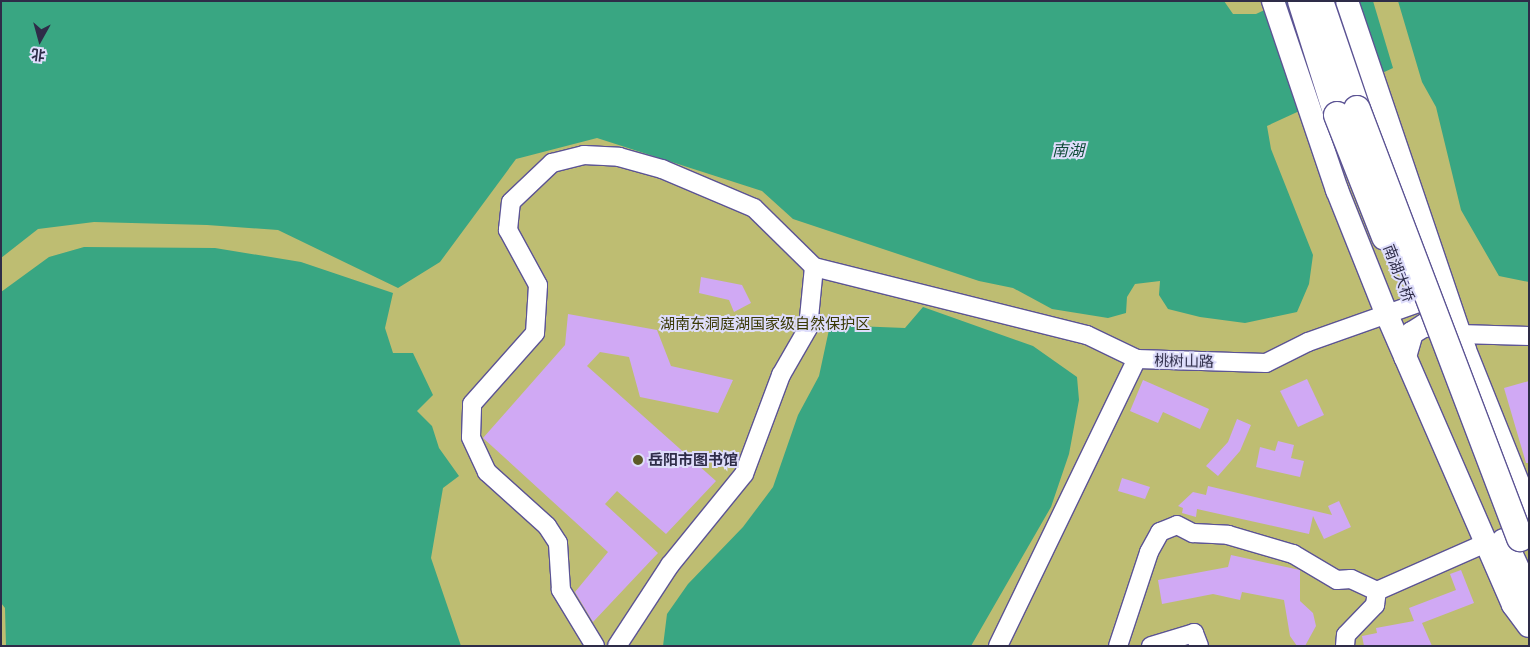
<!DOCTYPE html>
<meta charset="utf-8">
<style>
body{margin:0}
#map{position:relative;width:1530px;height:647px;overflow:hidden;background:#deddfb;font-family:"Exo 2","Noto Sans SC",sans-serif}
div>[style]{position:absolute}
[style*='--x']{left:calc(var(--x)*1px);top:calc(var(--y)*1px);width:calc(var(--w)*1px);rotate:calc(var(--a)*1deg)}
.green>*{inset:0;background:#bebd72}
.water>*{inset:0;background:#39a682}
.building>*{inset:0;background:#d0a9f4}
.roads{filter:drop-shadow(1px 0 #5c5494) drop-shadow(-1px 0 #5c5494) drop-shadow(0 1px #5c5494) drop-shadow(0 -1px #5c5494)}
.minor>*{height:18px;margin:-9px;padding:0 9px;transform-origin:9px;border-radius:9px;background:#fff}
.major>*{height:22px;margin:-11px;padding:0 11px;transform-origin:11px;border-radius:11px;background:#fff}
.highway>*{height:26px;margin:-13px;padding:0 13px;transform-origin:13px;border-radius:13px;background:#fff}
.bridges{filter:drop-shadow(1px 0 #5c5494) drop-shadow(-1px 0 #5c5494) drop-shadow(0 1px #5c5494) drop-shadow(0 -1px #5c5494)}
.highway-bridge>*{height:26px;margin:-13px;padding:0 13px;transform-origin:13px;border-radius:13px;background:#fff}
.dots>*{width:14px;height:14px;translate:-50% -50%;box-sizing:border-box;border:2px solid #deddfb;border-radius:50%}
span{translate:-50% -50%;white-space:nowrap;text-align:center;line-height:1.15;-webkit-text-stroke:4px #deddfb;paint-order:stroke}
.street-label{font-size:15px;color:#2e2c48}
.park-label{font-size:15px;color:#393804}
.poi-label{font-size:15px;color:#2e2c48;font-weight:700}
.left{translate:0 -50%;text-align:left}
.water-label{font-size:16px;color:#104c39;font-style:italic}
.frame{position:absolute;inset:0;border:2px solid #2e2c48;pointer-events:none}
.north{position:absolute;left:15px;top:15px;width:50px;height:50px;-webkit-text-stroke:4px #deddfb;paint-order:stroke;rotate:187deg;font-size:14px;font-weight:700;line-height:20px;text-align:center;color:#2e2c48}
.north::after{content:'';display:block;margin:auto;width:18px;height:22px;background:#2e2c48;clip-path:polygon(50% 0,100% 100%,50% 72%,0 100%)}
</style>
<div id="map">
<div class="green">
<div style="clip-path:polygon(1px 1px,1529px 1px,1529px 646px,1px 646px)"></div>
</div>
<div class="water">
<div style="clip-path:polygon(1px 1px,1224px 1px,1233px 14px,1256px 14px,1284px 1px,1373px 1px,1393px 68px,1267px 126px,1271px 149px,1313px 255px,1309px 284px,1297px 312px,1245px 323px,1200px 317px,1168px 309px,1159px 295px,1160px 281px,1135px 284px,1127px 297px,1126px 313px,1108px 318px,1052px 309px,1013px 288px,979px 281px,793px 219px,762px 191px,597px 138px,516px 159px,440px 262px,398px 288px,278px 230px,207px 225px,94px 222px,38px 229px,1px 258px)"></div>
<div style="clip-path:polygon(1398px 1px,1529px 1px,1529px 282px,1499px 276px,1461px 210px,1436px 107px,1422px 82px)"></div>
<div style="clip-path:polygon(84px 247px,215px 248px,301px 262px,393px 293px,385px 328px,393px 353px,413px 353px,433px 395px,417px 411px,432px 426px,439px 448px,459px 476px,443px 488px,431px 558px,461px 646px,6px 646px,5px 608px,1px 603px,1px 292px,49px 257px)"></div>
<div style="clip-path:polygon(923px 307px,1033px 346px,1077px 377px,1079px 400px,1069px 454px,1051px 507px,971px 646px,663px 646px,667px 614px,688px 584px,743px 527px,773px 487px,798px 415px,819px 376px,830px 325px,905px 328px)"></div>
</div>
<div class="building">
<div style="clip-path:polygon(701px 277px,742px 285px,751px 303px,734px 312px,729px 300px,699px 293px)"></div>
<div style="clip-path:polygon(568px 314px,657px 330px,671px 366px,733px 380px,718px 413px,640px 397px,629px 357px,600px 352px,587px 366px,716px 481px,666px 534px,617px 491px,605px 504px,658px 553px,593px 622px,575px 592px,608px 552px,483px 438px,565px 345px)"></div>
<div style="clip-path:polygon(1307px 379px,1324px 415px,1298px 427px,1280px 391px)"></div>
<div style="clip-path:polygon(1143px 380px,1209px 409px,1200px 429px,1163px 412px,1158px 423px,1130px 411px)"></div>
<div style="clip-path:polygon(1529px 381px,1529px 463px,1526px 463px,1504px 388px)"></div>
<div style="clip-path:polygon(1237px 419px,1251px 425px,1240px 451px,1218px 476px,1206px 466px,1228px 442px)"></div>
<div style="clip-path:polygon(1278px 441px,1294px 445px,1291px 458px,1304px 461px,1300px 477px,1256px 467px,1260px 447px,1275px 451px)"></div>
<div style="clip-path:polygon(1122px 478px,1150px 487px,1145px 499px,1118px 491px)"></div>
<div style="clip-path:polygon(1208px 486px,1332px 515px,1328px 506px,1339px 501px,1351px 527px,1324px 539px,1313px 516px,1309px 534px,1197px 509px,1196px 517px,1182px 513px,1183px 508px,1178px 506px,1193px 492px,1206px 495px)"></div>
<div style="clip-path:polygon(1231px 555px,1300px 570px,1300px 601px,1313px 613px,1316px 626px,1305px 646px,1297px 646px,1290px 636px,1284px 600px,1242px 592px,1240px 600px,1213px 594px,1162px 604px,1158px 580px,1228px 567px)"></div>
<div style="clip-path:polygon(1461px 570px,1474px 603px,1422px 623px,1432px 646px,1364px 646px,1362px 636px,1377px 633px,1376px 628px,1414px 621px,1409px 608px,1456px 590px,1450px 574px)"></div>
</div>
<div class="roads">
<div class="minor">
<div style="--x:1459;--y:334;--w:70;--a:1.6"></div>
<div style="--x:595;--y:646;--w:66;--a:-121.3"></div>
<div style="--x:561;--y:590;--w:47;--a:-93.7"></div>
<div style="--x:558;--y:543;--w:20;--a:-123"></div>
<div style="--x:547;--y:526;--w:81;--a:-138"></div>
<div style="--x:487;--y:472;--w:38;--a:-115"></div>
<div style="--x:471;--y:437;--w:33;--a:-88"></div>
<div style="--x:472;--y:404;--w:95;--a:-48.4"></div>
<div style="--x:535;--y:333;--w:48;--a:-86.4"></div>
<div style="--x:538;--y:285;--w:63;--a:-118.6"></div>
<div style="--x:508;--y:230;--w:28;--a:-84"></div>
<div style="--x:511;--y:202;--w:57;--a:-43.6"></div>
<div style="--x:552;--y:163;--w:33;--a:-14"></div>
<div style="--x:584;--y:155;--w:35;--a:3"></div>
<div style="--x:619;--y:157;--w:45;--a:15.6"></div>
<div style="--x:662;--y:169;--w:100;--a:23"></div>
<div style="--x:754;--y:208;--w:84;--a:44.5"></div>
<div style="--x:814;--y:267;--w:281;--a:14"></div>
<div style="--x:1087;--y:335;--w:55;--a:25.6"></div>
<div style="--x:617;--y:646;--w:97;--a:-56.8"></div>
<div style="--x:670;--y:565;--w:117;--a:-50.9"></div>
<div style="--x:744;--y:474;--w:106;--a:-69.5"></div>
<div style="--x:781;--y:375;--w:54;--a:-60.1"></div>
<div style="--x:808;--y:328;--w:61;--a:-84.4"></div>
<div style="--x:998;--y:646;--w:319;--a:-64.2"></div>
<div style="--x:1137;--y:359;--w:129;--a:1.8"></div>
<div style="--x:1266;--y:363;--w:47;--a:-26.6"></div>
<div style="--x:1308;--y:342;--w:138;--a:-19.5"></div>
<div style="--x:1118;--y:646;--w:99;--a:-71.7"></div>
<div style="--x:1149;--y:552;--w:23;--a:-61"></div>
<div style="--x:1160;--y:532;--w:18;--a:-22"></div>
<div style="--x:1177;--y:525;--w:18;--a:27"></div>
<div style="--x:1193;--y:533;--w:35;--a:3"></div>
<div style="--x:1228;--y:535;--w:68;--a:16.3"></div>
<div style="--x:1293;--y:554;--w:51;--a:30.6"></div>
<div style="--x:1337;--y:580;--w:14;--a:-4"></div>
<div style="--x:1351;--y:579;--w:29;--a:25"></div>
<div style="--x:1377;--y:591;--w:119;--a:-23.8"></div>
<div style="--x:1151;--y:646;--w:45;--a:-16.8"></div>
<div style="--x:1194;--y:633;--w:14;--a:69"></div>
<div style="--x:1345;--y:646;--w:11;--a:-85"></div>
<div style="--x:1346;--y:635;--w:42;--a:-46"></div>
<div style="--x:1375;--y:605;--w:14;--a:-82"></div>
</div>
<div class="major">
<div style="--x:1273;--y:1;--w:200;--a:71.3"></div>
<div style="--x:1337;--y:190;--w:135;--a:68.2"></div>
<div style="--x:1387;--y:315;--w:316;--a:66.5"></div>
<div style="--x:1513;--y:605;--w:26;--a:53"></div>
<div style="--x:1347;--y:1;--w:368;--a:71.3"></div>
<div style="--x:1465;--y:350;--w:172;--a:68.2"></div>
<div style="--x:1405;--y:357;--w:25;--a:-74"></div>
<div style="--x:1412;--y:333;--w:15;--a:-32"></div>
<div style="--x:1425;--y:325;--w:30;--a:12"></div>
</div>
<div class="highway">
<div style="--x:1301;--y:1;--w:120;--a:72.5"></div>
<div style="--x:1320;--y:1;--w:114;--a:71.1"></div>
<div style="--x:1504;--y:542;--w:60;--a:65.6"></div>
</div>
</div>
<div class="bridges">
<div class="highway-bridge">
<div style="--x:1357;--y:109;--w:459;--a:69.2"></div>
<div style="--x:1337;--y:115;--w:131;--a:68.5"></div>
</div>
</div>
<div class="dots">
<div style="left:638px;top:460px;background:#5c5b27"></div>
</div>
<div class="street-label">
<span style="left:1399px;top:273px;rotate:69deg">南湖大桥</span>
<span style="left:1184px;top:361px;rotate:1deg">桃树山路</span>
</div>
<div class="park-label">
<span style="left:765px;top:324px">湖南东洞庭湖国家级自然保护区</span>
</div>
<div class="poi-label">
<span class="left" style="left:648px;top:460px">岳阳市图书馆</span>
</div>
<div class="water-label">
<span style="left:1068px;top:150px">南湖</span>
</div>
<div class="frame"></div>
<div class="north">北</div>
</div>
